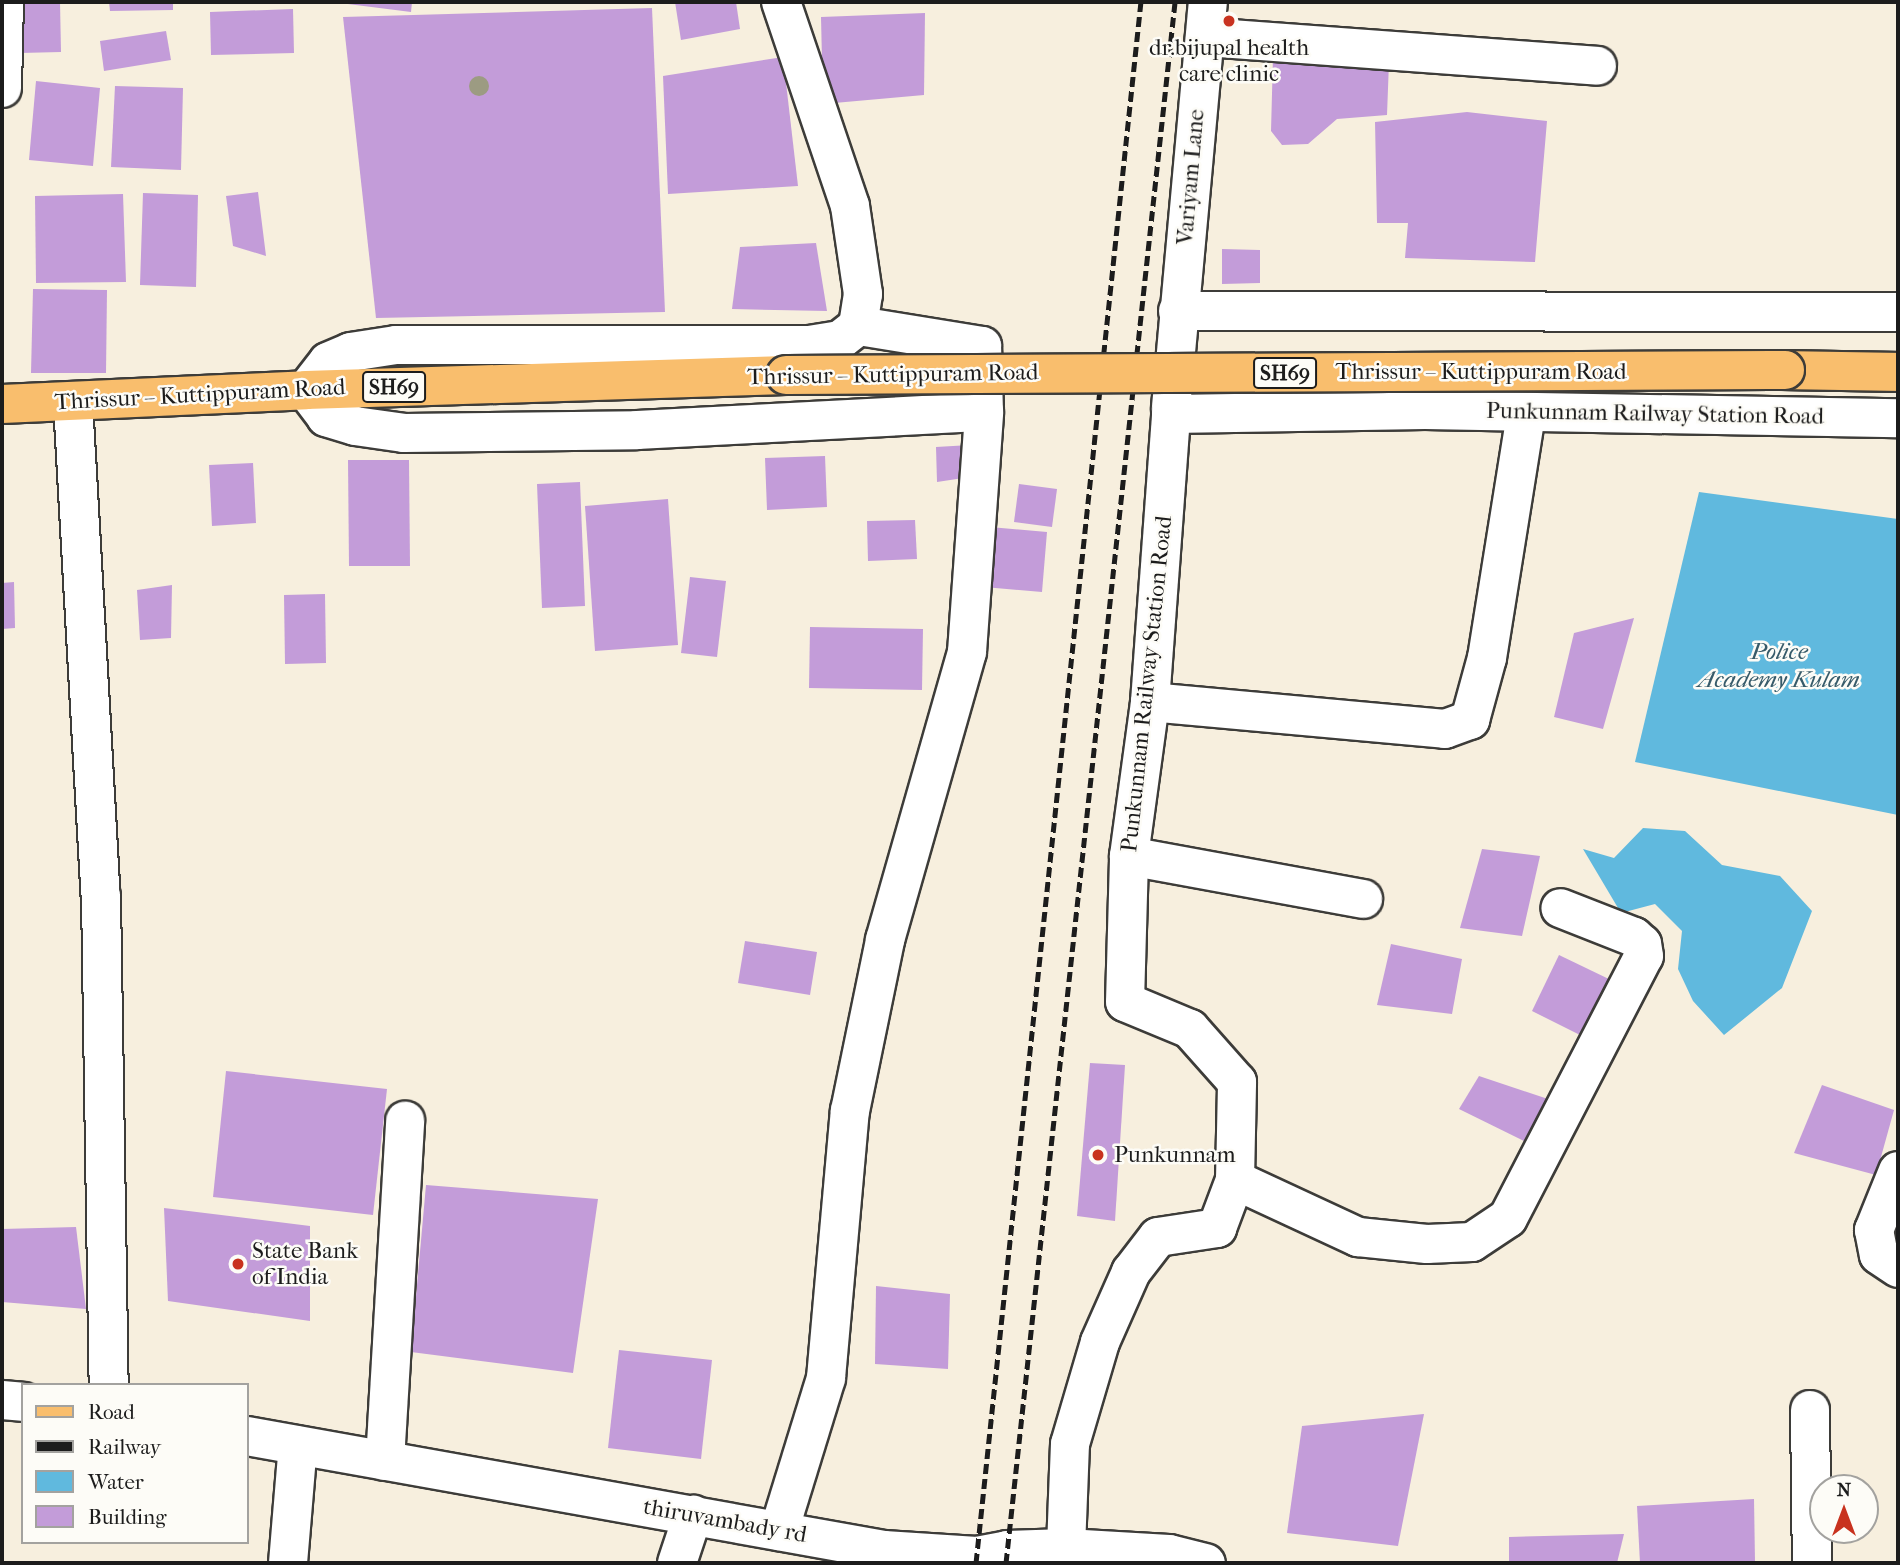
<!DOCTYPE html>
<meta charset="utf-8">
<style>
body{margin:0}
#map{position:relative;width:1900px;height:1565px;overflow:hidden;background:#f7efde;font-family:"IM FELL French Canon",serif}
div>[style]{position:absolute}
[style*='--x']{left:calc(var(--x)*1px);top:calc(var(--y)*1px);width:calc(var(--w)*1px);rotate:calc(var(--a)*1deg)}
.water>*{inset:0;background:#60b9de}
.building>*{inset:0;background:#c39cd9}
.roads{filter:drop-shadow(2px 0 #3d3c39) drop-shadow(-2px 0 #3d3c39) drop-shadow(0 2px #3d3c39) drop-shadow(0 -2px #3d3c39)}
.minor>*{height:38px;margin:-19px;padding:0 19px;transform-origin:19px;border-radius:19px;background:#fff}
.primary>*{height:38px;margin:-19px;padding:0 19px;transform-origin:19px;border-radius:19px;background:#f9be6d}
.rail>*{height:5px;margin-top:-2.5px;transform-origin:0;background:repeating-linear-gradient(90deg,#1c1c1c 0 10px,transparent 0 15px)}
.bridges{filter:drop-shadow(2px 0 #3d3c39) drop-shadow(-2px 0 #3d3c39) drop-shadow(0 2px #3d3c39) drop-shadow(0 -2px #3d3c39)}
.primary-bridge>*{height:38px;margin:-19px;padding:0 19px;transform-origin:19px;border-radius:19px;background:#f9be6d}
.trees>*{width:20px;height:20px;margin:-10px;border-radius:50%;background:#9c9b82}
.dots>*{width:19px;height:19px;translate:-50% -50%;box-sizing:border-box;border:4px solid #fdfcf7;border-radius:50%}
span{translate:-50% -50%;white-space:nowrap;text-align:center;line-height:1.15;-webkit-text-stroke:5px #fdfcf7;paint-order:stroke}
.shield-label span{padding:2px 5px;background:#fdfcf7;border:2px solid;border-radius:5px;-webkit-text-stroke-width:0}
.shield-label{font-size:21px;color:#1c1c1c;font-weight:700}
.poi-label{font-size:23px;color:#1c1c1c}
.left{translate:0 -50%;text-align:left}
.street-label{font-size:23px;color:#1c1c1c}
.water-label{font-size:24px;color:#375b6a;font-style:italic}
.frame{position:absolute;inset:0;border:4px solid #1c1c1c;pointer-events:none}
.legend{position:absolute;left:21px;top:1383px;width:228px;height:161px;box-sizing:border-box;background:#fdfcf7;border:2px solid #a3a29f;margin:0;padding:9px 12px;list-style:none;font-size:21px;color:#1c1c1c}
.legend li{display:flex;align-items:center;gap:14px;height:35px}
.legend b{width:35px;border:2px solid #a3a29f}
.north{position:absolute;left:1809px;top:1474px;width:70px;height:70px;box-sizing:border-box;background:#fdfcf7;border:2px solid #a3a29f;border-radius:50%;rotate:0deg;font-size:19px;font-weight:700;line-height:28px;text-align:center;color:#1c1c1c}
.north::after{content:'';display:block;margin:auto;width:24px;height:32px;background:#c8321e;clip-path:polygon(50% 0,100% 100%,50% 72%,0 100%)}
</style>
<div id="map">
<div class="water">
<div style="clip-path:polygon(1699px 492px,1898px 519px,1898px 815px,1635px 762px)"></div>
<div style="clip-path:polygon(1643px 828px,1685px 831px,1722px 865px,1780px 876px,1812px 911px,1782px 988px,1724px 1035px,1693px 1001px,1678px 969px,1682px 931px,1655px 904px,1621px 913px,1583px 849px,1614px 858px)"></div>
</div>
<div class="building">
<div style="clip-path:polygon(19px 2px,60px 2px,61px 52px,20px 53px)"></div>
<div style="clip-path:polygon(109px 2px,173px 2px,173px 10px,110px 11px)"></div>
<div style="clip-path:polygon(332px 2px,412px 2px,411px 12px)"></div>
<div style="clip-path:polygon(675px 2px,736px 2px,740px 29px,681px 40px)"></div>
<div style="clip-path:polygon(652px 8px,665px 312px,376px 318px,343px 17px)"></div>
<div style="clip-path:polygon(293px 9px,294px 53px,211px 55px,210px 12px)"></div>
<div style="clip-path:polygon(925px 13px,924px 95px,823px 104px,821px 17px)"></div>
<div style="clip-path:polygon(166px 31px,171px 60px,104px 71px,100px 41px)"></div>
<div style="clip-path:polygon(1273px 56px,1389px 62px,1387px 115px,1337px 119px,1308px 144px,1282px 145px,1271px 131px)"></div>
<div style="clip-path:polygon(783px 57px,798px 186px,668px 194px,663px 76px)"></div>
<div style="clip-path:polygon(36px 81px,100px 88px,93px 166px,29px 160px)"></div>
<div style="clip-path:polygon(115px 86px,183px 88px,181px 170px,111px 167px)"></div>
<div style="clip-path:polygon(1467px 112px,1547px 121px,1535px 262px,1405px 258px,1408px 223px,1377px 223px,1375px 122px)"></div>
<div style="clip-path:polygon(258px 192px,266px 256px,233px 246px,226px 196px)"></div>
<div style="clip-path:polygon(143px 193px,198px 195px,196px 287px,140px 285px)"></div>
<div style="clip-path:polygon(123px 194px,126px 282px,36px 283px,35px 196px)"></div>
<div style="clip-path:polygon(816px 243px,827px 311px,732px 309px,740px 247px)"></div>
<div style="clip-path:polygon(1222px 249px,1260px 250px,1260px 283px,1222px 284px)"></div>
<div style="clip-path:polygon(33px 289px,107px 290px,106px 373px,31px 373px)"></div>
<div style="clip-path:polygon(970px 445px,970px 477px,937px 482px,936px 447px)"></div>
<div style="clip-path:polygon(825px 456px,827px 507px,767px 510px,765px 458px)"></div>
<div style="clip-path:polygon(348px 460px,409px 460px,410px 566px,349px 566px)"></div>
<div style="clip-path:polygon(253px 463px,256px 523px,212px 526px,209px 465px)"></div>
<div style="clip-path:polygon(580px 482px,585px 606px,542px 608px,537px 484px)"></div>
<div style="clip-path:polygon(1019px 484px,1057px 489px,1052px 527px,1014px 522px)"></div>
<div style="clip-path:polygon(668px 499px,678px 645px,595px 651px,585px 506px)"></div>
<div style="clip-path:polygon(915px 520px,917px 559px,868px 561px,867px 521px)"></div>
<div style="clip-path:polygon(990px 527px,1047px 532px,1042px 592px,984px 587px)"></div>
<div style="clip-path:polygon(690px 577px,726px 581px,717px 657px,681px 653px)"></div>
<div style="clip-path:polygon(14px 582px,15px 628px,2px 629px,2px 583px)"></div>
<div style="clip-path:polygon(172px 585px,171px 638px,140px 640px,137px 590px)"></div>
<div style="clip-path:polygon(325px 594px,326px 663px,285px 664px,284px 595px)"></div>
<div style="clip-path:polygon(1634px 618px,1603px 729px,1554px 717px,1574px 633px)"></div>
<div style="clip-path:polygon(810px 627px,923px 629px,922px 690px,809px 688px)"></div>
<div style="clip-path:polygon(1482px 849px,1540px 856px,1522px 936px,1460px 928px)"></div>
<div style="clip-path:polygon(745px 941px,817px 952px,810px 995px,738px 983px)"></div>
<div style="clip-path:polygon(1391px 944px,1462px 959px,1452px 1014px,1377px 1005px)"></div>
<div style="clip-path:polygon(1559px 955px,1613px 981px,1584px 1037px,1532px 1011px)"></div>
<div style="clip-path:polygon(1090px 1063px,1125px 1065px,1115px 1221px,1077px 1216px)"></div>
<div style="clip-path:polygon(226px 1071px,387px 1089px,373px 1215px,213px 1197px)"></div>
<div style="clip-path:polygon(1479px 1076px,1554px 1101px,1534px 1146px,1459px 1109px)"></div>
<div style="clip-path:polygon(1822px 1085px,1894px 1110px,1876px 1175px,1794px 1153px)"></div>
<div style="clip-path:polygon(426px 1185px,598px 1199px,573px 1373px,411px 1352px)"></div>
<div style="clip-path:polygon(164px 1208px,310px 1226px,310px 1321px,168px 1301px)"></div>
<div style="clip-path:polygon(76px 1227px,86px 1309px,2px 1302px,2px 1229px)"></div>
<div style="clip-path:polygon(876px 1286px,950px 1294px,948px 1369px,875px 1364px)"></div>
<div style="clip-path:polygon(619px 1350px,712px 1360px,701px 1459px,608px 1448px)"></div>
<div style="clip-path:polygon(1424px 1414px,1398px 1546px,1287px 1533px,1302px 1426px)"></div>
<div style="clip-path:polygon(1754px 1499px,1755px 1563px,1640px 1563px,1637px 1506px)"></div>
<div style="clip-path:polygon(1624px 1534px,1617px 1563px,1509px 1563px,1509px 1537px)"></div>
</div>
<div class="roads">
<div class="minor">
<div style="--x:781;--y:2;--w:215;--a:71.3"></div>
<div style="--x:850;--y:206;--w:89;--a:81.6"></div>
<div style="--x:863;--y:294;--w:32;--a:99"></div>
<div style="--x:858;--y:326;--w:23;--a:142"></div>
<div style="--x:840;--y:340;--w:33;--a:171"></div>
<div style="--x:807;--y:345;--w:411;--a:180"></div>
<div style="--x:396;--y:345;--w:46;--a:171.2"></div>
<div style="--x:351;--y:352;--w:25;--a:157"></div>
<div style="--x:328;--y:362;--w:36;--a:128"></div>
<div style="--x:306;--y:390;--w:34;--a:53"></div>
<div style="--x:326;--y:417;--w:30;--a:17"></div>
<div style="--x:355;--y:426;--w:49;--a:8.1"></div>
<div style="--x:404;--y:433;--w:233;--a:-0.7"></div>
<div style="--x:637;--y:430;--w:347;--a:-3"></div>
<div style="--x:1205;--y:37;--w:393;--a:4.2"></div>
<div style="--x:2;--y:88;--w:86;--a:-88.7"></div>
<div style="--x:1178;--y:311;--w:720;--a:0.08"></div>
<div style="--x:73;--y:402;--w:495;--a:86.8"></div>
<div style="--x:101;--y:896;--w:489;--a:89.1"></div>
<div style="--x:1171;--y:407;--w:407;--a:-84.8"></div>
<div style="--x:1150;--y:702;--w:296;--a:5.2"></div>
<div style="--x:1445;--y:729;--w:27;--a:-20"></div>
<div style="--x:1470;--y:720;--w:64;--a:-74.7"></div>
<div style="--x:1487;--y:658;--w:247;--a:-80.9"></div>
<div style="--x:1129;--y:856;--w:238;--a:10.4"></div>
<div style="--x:1898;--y:1171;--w:64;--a:112.1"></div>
<div style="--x:1874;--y:1230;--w:25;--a:79"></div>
<div style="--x:1879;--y:1255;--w:23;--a:34"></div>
<div style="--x:1235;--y:1180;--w:136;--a:24.9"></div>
<div style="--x:1358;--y:1237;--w:69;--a:5.8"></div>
<div style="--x:1427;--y:1244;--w:45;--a:-2.5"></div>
<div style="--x:1472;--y:1242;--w:43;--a:-33.7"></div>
<div style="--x:1508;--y:1218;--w:295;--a:-62.6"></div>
<div style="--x:1644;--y:956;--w:12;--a:-99"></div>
<div style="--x:1642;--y:944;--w:11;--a:-139"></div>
<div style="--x:1634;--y:937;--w:79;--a:-158.6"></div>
<div style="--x:2;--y:1400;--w:21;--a:5"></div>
<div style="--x:1810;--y:1410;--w:153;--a:89.3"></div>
<div style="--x:247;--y:1436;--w:647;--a:10.15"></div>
<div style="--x:884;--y:1550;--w:93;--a:3.7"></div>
<div style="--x:977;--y:1556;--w:31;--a:-11"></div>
<div style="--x:1007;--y:1550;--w:59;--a:-1.9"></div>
<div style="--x:1066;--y:1548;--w:103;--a:3.3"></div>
<div style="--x:1169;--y:1554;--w:38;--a:14"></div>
<div style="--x:385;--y:1461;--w:341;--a:-86.6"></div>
<div style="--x:779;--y:1531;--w:160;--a:-72.9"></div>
<div style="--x:826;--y:1378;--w:268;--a:-84.9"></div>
<div style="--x:850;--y:1111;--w:175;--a:-78.4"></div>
<div style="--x:885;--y:940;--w:299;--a:-74.1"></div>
<div style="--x:967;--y:652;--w:241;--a:-85.9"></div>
<div style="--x:984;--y:412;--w:66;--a:-91.7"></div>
<div style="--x:982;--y:346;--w:126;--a:-170.8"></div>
<div style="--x:1066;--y:1548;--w:104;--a:-87.8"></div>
<div style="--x:1070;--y:1444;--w:106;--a:-73.6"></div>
<div style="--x:1100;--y:1342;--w:77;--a:-66.1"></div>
<div style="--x:1131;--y:1272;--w:44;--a:-52.4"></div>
<div style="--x:1158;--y:1237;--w:60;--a:-8.7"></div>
<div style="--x:1217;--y:1228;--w:51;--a:-69.4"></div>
<div style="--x:1235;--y:1180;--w:98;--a:-88.8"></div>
<div style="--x:1237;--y:1082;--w:71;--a:-131.6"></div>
<div style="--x:1190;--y:1029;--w:70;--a:-157.4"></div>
<div style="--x:1125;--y:1002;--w:146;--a:-88.4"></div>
<div style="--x:1129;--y:856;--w:155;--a:-82.2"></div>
<div style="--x:1150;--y:702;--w:289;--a:-85.8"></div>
<div style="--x:1171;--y:414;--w:254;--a:-0.9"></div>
<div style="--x:1425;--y:410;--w:473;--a:1"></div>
<div style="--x:288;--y:1563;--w:118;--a:-85.2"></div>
<div style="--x:677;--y:1563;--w:51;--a:-71.6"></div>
</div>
<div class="primary">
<div style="--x:1785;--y:370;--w:113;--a:1"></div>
<div style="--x:2;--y:404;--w:304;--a:-2.6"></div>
<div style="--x:306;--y:390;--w:480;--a:-1.8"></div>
</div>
</div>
<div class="rail">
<div style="--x:976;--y:1563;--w:1570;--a:-83.97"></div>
<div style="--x:1006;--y:1563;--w:1570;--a:-83.82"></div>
</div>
<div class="bridges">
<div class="primary-bridge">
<div style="--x:786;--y:375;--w:999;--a:-0.29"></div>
</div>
</div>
<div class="trees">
<div style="left:479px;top:86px"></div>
</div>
<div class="dots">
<div style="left:1229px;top:21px;background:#c8321e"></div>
<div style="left:1098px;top:1155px;background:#c8321e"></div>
<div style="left:238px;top:1264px;background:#c8321e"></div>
</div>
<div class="shield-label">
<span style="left:1285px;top:373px">SH69</span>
<span style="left:394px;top:387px">SH69</span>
</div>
<div class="poi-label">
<span style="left:1229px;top:61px">dr.bijupal health<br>care clinic</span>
<span class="left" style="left:1114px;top:1155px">Punkunnam</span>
<span class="left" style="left:252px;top:1264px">State Bank<br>of India</span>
</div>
<div class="street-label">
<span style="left:1191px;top:177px;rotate:-85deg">Variyam Lane</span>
<span style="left:1481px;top:372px">Thrissur – Kuttippuram Road</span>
<span style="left:893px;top:375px;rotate:-1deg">Thrissur – Kuttippuram Road</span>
<span style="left:200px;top:395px;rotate:-3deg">Thrissur – Kuttippuram Road</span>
<span style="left:1655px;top:414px;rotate:1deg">Punkunnam Railway Station Road</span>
<span style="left:1147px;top:684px;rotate:-84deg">Punkunnam Railway Station Road</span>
<span style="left:725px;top:1521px;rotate:10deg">thiruvambady rd</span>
</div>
<div class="water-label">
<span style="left:1779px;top:666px">Police<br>Academy Kulam</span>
</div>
<div class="frame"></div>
<ul class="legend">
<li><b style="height:9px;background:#f9be6d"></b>Road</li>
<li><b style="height:9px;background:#1c1c1c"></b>Railway</li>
<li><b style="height:19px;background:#60b9de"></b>Water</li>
<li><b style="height:19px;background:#c39cd9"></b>Building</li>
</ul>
<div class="north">N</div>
</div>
